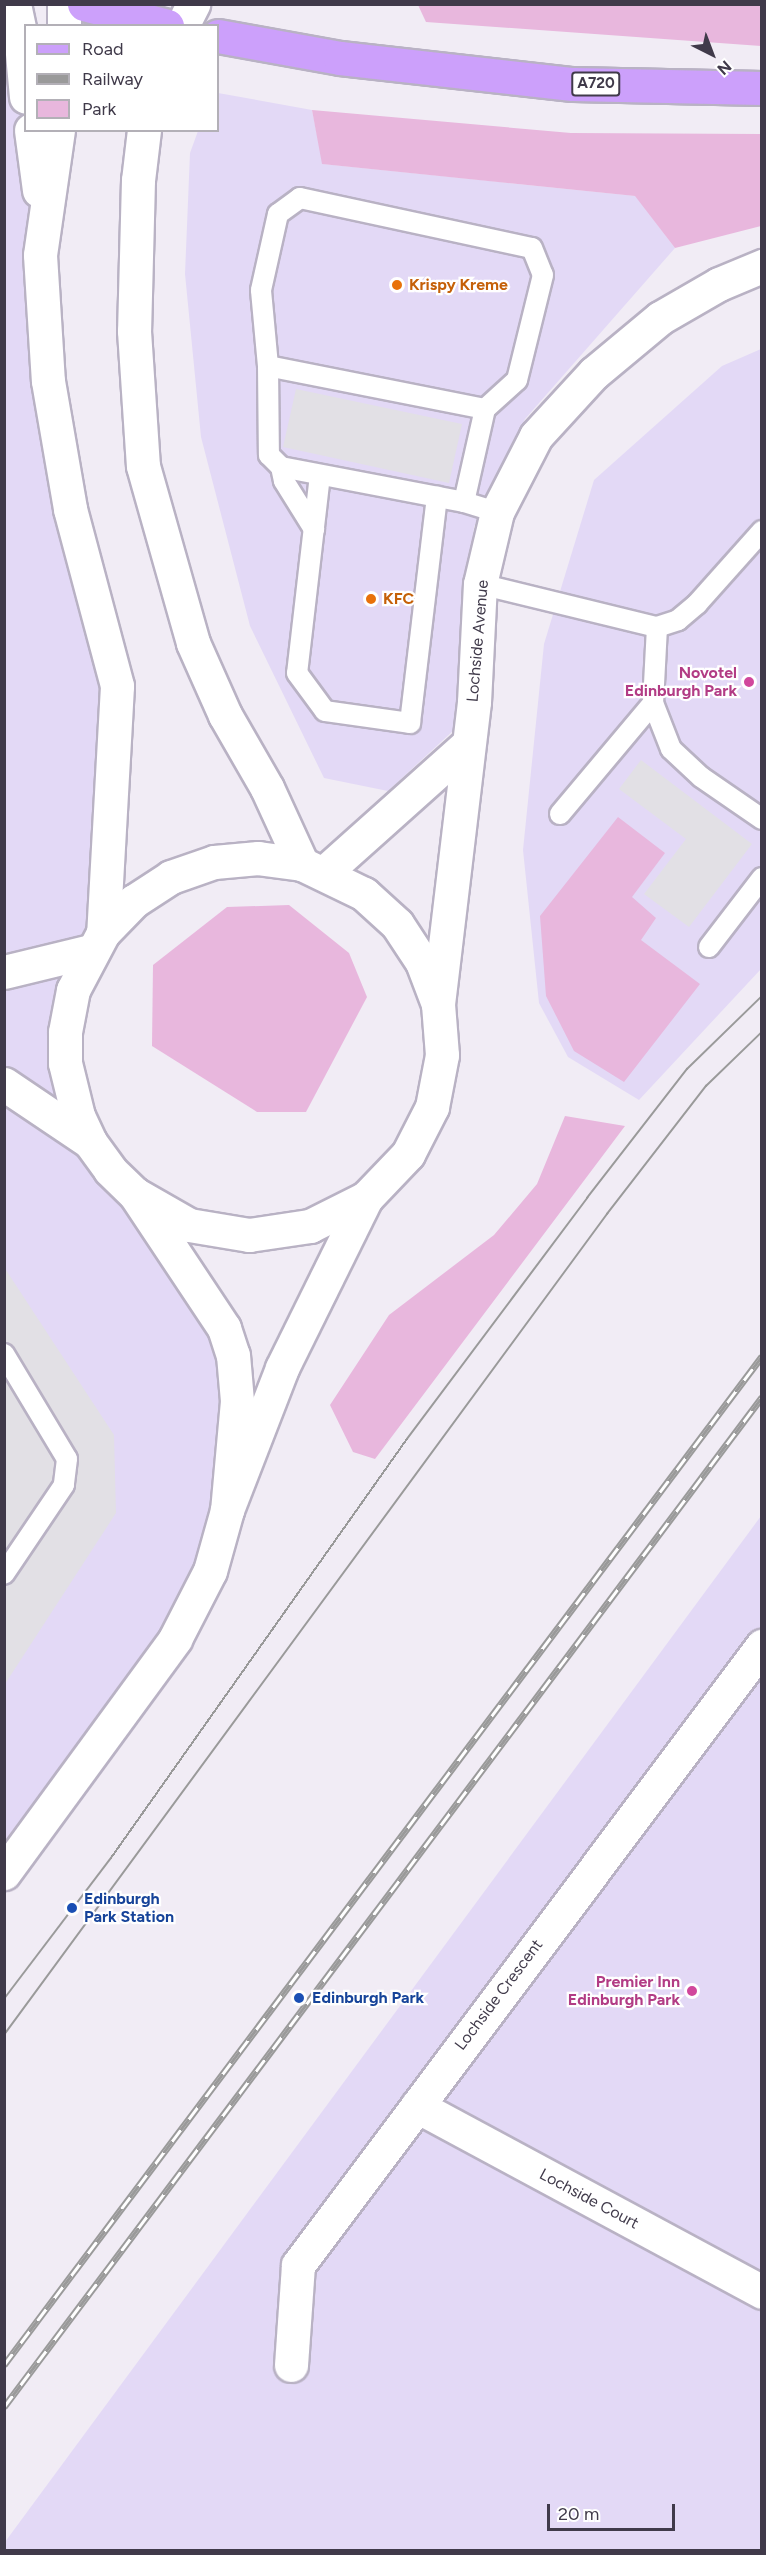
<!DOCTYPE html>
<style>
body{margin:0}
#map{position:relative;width:766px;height:2555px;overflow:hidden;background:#f1ecf5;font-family:Figtree,sans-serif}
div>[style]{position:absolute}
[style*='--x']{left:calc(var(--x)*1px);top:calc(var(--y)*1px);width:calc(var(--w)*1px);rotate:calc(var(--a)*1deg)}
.commercial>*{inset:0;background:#e3d9f6}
.green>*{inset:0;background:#e8b7dd}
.parking>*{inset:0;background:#e2e0e5}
.roads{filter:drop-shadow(2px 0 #b9b2c4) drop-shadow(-2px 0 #b9b2c4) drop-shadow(0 2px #b9b2c4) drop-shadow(0 -2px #b9b2c4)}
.service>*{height:20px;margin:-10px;padding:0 10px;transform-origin:10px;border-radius:10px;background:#fff}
.minor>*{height:33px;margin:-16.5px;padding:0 16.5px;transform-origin:16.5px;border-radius:16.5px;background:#fff}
.tertiary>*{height:33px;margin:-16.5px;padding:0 16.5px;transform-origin:16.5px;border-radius:16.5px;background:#fff}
.primary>*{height:33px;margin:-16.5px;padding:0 16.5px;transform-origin:16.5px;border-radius:16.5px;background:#cca0fb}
.tram>*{height:1.5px;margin:-0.75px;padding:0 0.75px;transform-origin:0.75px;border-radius:0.75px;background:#9a9a9a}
.rail>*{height:7px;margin-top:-3.5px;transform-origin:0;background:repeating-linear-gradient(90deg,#fff 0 14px,#9a9a9a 0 28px);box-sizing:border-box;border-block:2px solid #9a9a9a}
.dots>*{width:16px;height:16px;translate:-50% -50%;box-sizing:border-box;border:3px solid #fff;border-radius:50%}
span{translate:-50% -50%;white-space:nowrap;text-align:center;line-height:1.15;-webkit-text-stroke:4.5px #fff;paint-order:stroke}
.shield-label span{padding:2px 4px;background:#fff;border:2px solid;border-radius:4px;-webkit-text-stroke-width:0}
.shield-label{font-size:15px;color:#403a4a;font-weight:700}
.food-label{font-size:16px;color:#c56008;font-weight:700}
.left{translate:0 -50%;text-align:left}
.street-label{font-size:16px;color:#403a4a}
.hotel-label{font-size:16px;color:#b23c85;font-weight:700}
.right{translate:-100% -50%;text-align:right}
.transit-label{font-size:16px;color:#164399;font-weight:700}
.frame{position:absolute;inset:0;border:6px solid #403a4a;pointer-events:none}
.legend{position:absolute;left:24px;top:24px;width:195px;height:108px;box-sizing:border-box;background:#fff;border:2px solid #b3b0b7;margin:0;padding:8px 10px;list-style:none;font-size:18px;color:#403a4a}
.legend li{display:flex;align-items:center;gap:12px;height:30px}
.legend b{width:30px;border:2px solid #b3b0b7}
.north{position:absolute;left:682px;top:24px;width:60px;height:60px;-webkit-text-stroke:4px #fff;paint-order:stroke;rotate:138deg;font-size:16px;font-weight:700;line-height:24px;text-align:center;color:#403a4a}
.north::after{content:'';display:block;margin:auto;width:21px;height:27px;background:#403a4a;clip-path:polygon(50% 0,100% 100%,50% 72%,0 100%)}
.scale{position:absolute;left:547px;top:2504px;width:128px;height:27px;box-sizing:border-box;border:3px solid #403a4a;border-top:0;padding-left:8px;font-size:18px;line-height:21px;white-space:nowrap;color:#403a4a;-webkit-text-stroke:4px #fff;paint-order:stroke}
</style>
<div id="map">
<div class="commercial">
<div style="clip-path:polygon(5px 80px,25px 95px,42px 307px,117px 686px,91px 951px,69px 1091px,233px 1355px,210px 1571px,5px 1873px)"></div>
<div style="clip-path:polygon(218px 93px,312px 110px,323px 164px,636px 196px,675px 248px,525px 419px,474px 527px,455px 729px,388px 791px,324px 778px,250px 626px,201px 437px,185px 274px,190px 153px,198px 131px,218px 130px)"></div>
<div style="clip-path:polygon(761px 349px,761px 969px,639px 1100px,568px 1057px,539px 1003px,523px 850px,544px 644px,594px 480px,722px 366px)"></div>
<div style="clip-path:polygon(761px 1516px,761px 2550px,5px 2550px,5px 2542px)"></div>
</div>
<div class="green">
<div style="clip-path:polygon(418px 5px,761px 5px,761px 46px,426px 22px)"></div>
<div style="clip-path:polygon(312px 110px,571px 133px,761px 134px,761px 226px,675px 248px,635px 196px,322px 164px)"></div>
<div style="clip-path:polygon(618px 817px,665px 853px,632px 897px,656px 918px,641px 940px,700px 984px,624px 1082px,574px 1051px,546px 996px,540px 916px)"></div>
<div style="clip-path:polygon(289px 905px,349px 953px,367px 997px,306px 1112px,257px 1112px,152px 1046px,153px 965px,227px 907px)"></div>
<div style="clip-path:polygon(565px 1116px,625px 1126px,375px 1459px,353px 1452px,330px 1405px,389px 1315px,494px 1235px,537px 1184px)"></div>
</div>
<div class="parking">
<div style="clip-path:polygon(296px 389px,462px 424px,449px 483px,283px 447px)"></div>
<div style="clip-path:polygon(641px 760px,752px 844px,689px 927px,644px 894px,686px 839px,619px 789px)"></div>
<div style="clip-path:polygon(4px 1267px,114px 1435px,116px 1513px,5px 1684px)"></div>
</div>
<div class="roads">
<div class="service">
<div style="--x:268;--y:366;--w:76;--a:-95.3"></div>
<div style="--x:261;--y:290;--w:78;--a:-77.4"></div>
<div style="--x:278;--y:214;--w:27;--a:-36"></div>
<div style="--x:300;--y:198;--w:237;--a:12.2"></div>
<div style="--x:532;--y:248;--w:29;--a:68"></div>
<div style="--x:543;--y:275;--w:108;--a:103.9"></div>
<div style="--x:517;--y:380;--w:43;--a:137.8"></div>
<div style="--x:281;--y:467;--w:14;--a:78"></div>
<div style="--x:284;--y:481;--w:57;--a:58"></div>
<div style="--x:320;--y:475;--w:199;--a:96.6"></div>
<div style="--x:297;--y:673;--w:47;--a:53.6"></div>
<div style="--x:325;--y:711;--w:86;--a:8"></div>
<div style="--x:410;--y:723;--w:228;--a:-83.2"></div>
<div style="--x:464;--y:502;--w:95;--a:-77.3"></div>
<div style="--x:485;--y:409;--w:221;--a:-168.8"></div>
<div style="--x:268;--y:366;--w:89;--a:89.4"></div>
<div style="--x:269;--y:455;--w:17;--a:45"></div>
<div style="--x:281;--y:467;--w:186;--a:10.8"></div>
<div style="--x:464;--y:502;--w:34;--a:17"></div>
<div style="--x:480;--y:584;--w:182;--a:13.7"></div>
<div style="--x:657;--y:627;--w:22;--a:-18"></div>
<div style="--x:678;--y:620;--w:25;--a:-40"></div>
<div style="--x:697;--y:604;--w:98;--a:-48.3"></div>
<div style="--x:657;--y:627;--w:76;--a:93"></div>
<div style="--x:653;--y:703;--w:49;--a:68.6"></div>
<div style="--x:671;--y:749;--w:41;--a:43"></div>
<div style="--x:701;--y:777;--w:74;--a:34.5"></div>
<div style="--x:560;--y:814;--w:145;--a:-50"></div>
<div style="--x:709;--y:947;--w:87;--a:-52.5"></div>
<div style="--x:4;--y:1354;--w:122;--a:59"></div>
<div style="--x:67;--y:1459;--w:26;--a:97"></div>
<div style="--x:64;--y:1485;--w:107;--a:124"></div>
</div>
<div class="minor">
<div style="--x:325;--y:872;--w:189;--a:-41.8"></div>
<div style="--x:4;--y:972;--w:89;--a:-13.6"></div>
<div style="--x:438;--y:1004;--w:304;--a:-83.2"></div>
<div style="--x:474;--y:702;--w:118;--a:-87.1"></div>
<div style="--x:480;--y:584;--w:74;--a:-76.7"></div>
<div style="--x:497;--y:512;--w:85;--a:-62.8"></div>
<div style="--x:536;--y:436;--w:86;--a:-47.4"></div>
<div style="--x:594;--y:373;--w:86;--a:-39.8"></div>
<div style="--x:660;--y:318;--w:68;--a:-30"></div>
<div style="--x:719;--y:284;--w:47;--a:-22.7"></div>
<div style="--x:4;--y:1084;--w:104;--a:34"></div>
<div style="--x:417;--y:2106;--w:392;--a:28.3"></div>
<div style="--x:291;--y:2365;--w:100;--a:-86"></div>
<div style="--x:298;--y:2265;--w:774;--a:-53.14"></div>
</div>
<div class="tertiary">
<div style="--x:14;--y:4;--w:29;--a:78"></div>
<div style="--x:20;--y:32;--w:65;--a:84.7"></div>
<div style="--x:64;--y:4;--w:22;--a:90"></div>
<div style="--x:182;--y:26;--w:25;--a:-63"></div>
<div style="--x:31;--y:130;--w:61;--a:82.4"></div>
<div style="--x:58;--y:130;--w:126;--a:98.2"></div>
<div style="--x:40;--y:255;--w:126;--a:86.4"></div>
<div style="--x:48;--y:381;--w:130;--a:80.2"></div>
<div style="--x:70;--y:509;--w:183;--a:75.1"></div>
<div style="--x:117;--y:686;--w:247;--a:93.2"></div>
<div style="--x:144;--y:130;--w:50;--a:96.8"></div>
<div style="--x:138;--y:180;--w:151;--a:91.5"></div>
<div style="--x:134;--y:331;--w:135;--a:86.2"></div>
<div style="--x:143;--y:466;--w:184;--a:74.2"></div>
<div style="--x:193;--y:643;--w:79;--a:66"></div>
<div style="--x:225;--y:715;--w:84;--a:60.1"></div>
<div style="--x:267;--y:788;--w:84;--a:65.3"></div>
<div style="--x:135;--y:1194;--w:62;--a:29.9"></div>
<div style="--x:189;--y:1225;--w:61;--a:9.5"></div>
<div style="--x:249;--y:1235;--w:62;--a:-8.4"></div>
<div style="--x:310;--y:1226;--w:63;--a:-26.6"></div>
<div style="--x:366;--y:1198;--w:61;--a:-46.3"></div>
<div style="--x:408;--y:1154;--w:53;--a:-62.9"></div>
<div style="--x:432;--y:1107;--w:53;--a:-79.1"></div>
<div style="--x:442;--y:1055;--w:51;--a:-94.5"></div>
<div style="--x:438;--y:1004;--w:45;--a:-110.9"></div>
<div style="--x:422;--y:962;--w:45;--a:-123.3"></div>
<div style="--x:397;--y:924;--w:45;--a:-137.7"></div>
<div style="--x:364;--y:894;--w:69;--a:-154.2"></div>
<div style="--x:302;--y:864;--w:44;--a:-172.2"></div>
<div style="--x:258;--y:858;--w:44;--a:174.8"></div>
<div style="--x:214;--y:862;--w:46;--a:160.8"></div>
<div style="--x:171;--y:877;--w:44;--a:147"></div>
<div style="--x:134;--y:901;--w:45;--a:134.1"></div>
<div style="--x:103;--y:933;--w:64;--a:117.8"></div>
<div style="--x:73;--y:990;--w:43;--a:100.8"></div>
<div style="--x:65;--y:1032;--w:31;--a:90"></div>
<div style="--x:65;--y:1063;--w:55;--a:76.2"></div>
<div style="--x:78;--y:1116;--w:29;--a:65"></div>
<div style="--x:90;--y:1142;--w:34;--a:54"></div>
<div style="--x:110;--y:1170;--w:35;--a:44"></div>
<div style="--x:135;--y:1194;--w:161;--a:56.4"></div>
<div style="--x:224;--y:1328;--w:28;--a:72"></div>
<div style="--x:233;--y:1355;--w:46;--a:85"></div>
<div style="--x:237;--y:1401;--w:109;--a:95.2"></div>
<div style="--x:4;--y:1873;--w:290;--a:-53.8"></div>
<div style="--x:175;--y:1639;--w:76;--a:-62.8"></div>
<div style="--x:210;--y:1571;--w:63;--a:-74.4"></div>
<div style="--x:227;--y:1510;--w:152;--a:-68.8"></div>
<div style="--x:282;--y:1368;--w:190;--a:-63.7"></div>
</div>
<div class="primary">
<div style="--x:84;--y:4;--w:86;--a:14.8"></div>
<div style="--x:218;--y:36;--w:124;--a:10.2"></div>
<div style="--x:340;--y:58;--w:234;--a:6.4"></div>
<div style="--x:573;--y:84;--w:189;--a:1.2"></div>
</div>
</div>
<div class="tram">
<div style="--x:4;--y:1999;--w:177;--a:-52.8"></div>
<div style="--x:111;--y:1858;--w:513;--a:-54.76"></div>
<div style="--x:407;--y:1439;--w:301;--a:-53.2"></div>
<div style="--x:587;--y:1198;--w:163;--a:-52.2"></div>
<div style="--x:687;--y:1069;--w:105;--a:-44.2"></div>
<div style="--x:4;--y:2035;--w:1019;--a:-53.7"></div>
<div style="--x:607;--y:1214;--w:162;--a:-52.3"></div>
<div style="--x:706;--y:1086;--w:78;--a:-44"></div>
</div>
<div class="rail">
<div style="--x:4;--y:2365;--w:1262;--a:-53.08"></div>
<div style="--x:4;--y:2407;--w:1263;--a:-53.11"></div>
</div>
<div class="dots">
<div style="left:397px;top:285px;background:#e8710a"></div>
<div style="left:371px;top:599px;background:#e8710a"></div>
<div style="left:749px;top:682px;background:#d1479c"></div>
<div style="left:72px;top:1908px;background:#1a4fb4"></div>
<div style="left:692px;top:1991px;background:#d1479c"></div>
<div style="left:299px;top:1998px;background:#1a4fb4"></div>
</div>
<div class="shield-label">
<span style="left:596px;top:84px">A720</span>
</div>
<div class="food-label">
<span class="left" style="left:409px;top:285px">Krispy Kreme</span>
<span class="left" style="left:383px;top:599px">KFC</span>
</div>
<div class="street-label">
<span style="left:478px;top:641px;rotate:-85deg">Lochside Avenue</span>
<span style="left:499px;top:1995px;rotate:-53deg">Lochside Crescent</span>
<span style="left:589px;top:2199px;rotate:28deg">Lochside Court</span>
</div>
<div class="hotel-label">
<span class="right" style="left:737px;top:682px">Novotel<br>Edinburgh Park</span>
<span class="right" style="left:680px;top:1991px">Premier Inn<br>Edinburgh Park</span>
</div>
<div class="transit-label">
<span class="left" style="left:84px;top:1908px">Edinburgh<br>Park Station</span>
<span class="left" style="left:312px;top:1998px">Edinburgh Park</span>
</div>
<div class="frame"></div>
<ul class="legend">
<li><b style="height:8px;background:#cca0fb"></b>Road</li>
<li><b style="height:8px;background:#9a9a9a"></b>Railway</li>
<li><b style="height:16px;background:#e8b7dd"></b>Park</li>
</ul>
<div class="north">N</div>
<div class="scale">20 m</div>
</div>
